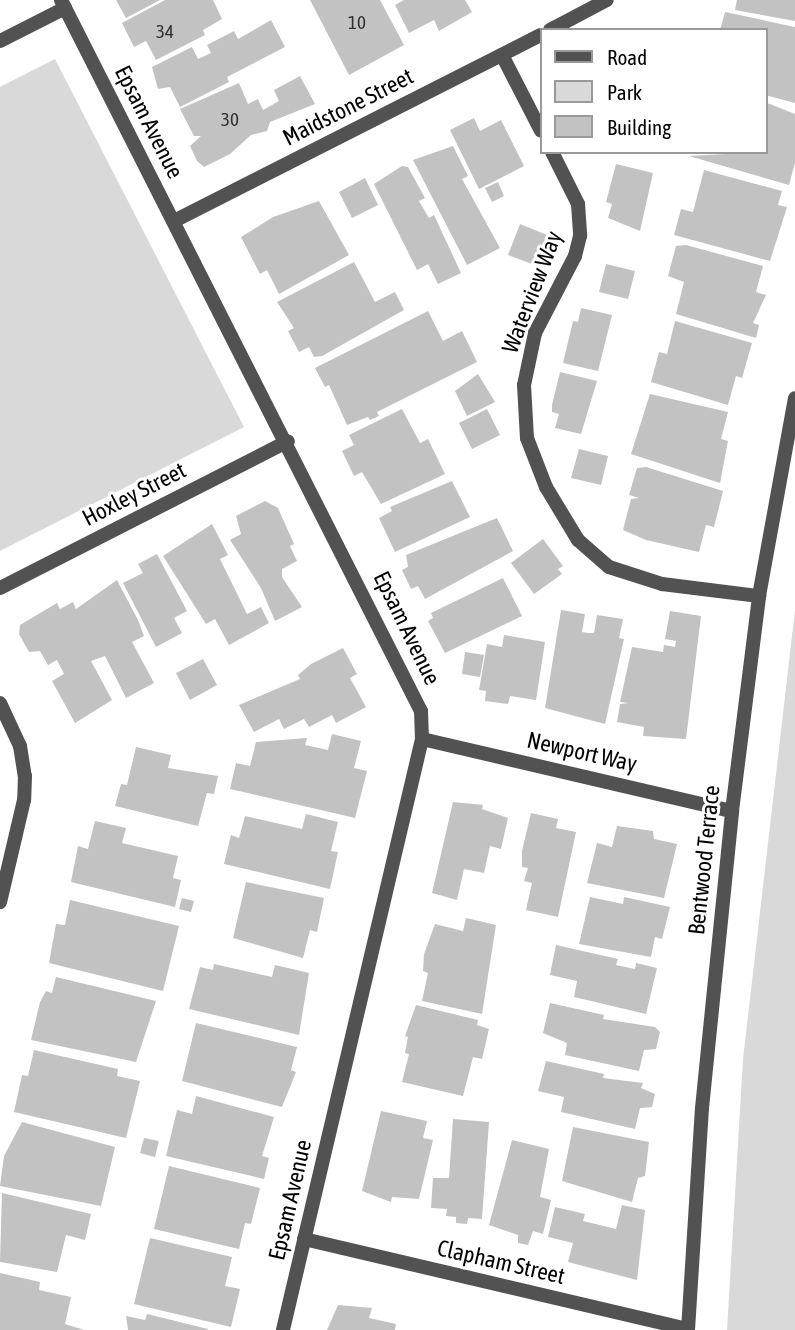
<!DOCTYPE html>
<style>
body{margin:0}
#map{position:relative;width:795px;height:1330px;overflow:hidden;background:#fff;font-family:"Asap Condensed",sans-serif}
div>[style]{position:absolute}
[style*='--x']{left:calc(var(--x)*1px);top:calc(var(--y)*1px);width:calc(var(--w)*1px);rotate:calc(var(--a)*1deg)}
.green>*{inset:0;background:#d9d9d9}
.building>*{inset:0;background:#c2c2c2}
.street>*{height:14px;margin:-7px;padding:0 7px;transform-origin:7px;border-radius:7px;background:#525252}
span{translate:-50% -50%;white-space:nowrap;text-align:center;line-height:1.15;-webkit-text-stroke:6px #fff;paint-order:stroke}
.number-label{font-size:19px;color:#303030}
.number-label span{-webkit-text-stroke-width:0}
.street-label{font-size:23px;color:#000}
.legend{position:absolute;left:540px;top:28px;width:228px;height:126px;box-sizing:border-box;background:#fff;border:2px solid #999;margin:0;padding:9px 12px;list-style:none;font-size:21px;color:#000}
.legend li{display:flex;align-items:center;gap:14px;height:35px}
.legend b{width:35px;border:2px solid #999}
</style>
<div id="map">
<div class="green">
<div style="clip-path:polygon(55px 59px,244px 427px,0 551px,0 87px)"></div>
<div style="clip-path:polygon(795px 610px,795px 1330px,727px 1330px,743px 1059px)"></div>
</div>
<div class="building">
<div style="clip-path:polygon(116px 0,160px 0,126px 18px)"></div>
<div style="clip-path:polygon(165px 0,213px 0,222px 19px,203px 30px,205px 35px,156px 60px,146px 41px,134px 47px,122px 23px)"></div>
<div style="clip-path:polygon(310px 0,380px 0,404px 45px,349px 75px)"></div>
<div style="clip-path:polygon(404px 0,465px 0,472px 12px,439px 31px,434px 20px,409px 33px,395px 5px)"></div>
<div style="clip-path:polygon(737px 0,795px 0,795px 21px,735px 10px)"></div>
<div style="clip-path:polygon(725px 12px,795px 27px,795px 103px,765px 95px,765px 30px,720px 30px)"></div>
<div style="clip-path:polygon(271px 20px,285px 47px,227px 77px,229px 82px,180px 107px,170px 87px,158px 89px,152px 67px,192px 47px,198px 59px,211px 53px,207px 45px,234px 31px,238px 39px)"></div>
<div style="clip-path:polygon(300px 76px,315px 104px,270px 122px,267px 131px,251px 135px,230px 154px,204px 167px,197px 161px,190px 146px,201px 136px,194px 136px,180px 109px,239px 83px,248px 104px,258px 99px,263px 110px,279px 101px,274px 90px)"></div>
<div style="clip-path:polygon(765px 102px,795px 114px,795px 163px,789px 185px,689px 156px,765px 152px)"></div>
<div style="clip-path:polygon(474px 118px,480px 131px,501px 120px,524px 166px,479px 189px,450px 130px)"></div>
<div style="clip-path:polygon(453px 146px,468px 176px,462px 179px,500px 248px,467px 265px,413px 160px)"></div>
<div style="clip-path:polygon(616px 164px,653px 173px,640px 231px,608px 218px,612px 204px,606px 202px)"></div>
<div style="clip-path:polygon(402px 166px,408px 167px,425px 198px,419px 201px,429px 218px,434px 215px,461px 273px,438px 284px,428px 264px,417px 270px,374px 184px)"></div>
<div style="clip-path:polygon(704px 170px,782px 191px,778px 205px,787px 207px,770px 261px,674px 235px,681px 209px,693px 212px)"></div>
<div style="clip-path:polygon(365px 178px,378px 205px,352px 218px,339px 192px)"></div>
<div style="clip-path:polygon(498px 182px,504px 196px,492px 202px,485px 188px)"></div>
<div style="clip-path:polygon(319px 201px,349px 255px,279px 294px,267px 270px,260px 274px,241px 237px,273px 217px)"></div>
<div style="clip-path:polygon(520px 224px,552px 237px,540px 267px,508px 255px)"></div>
<div style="clip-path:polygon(686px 245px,763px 266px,756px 292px,766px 295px,753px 323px,759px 325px,756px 338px,676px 314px,684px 282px,668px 276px,676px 246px)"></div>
<div style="clip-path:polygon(354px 262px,375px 302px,395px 292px,404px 310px,322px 356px,314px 357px,309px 347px,299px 352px,288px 331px,294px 328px,277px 302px)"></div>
<div style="clip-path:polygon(606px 264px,635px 271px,628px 299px,599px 292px)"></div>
<div style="clip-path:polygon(581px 308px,612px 315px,598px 371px,563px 363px,573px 321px,578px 322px)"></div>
<div style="clip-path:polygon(428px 311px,443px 341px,462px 331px,477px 362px,377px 412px,379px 416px,370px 420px,368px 417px,347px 425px,329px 385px,325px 387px,315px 368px)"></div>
<div style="clip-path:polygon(675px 321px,752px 343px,742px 378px,736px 376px,728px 405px,651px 382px,659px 352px,667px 354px)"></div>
<div style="clip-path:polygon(560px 372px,597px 381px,581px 434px,555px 428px,559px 414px,552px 412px,552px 405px)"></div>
<div style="clip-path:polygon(478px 374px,495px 402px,467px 416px,455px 391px)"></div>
<div style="clip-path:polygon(650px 394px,728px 412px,721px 439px,728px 441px,720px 483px,631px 454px)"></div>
<div style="clip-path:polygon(402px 409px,420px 443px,428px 439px,445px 474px,381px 504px,362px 472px,354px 476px,342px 451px,354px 445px,349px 435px)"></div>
<div style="clip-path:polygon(487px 409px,500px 435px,472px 449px,459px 423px)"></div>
<div style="clip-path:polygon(579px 449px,608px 456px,601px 485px,571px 478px)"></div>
<div style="clip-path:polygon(646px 467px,723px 491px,714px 527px,706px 525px,699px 552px,646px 540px,623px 530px,631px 499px,639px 498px,629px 495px,637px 468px)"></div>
<div style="clip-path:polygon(452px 481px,470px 517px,395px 552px,379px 518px,392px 511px,390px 507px)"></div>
<div style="clip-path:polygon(265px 501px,278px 508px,294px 544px,290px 546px,297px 561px,282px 569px,282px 577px,302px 607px,275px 621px,261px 588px,230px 540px,241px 534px,236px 516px)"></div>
<div style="clip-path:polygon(497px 518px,513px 551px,425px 599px,418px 586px,411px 589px,402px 570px,408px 567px,406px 555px)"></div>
<div style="clip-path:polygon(212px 524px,228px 555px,220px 559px,247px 614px,261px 607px,269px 623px,229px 645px,215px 619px,206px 624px,163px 556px)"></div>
<div style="clip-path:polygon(543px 539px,563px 566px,558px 569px,562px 574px,534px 594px,511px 563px)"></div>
<div style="clip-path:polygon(157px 554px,187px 611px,174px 618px,182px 633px,156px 647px,123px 583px,143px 573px,138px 564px)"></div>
<div style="clip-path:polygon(503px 578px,522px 616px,445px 653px,428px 621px,433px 618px,431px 613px)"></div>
<div style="clip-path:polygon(117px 580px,138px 620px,144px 636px,132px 642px,154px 683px,126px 698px,105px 656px,91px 661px,112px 700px,75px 723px,52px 681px,64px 674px,57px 660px,48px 665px,40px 651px,29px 652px,19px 634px,20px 625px,57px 603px,60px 609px,73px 602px,76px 609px)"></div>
<div style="clip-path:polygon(561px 610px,585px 614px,582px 632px,588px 633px,594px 633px,597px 615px,623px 619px,619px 638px,624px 639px,605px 724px,545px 708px)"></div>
<div style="clip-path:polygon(670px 611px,701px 616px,686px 739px,643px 736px,644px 727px,617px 722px,620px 704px,629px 703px,620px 702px,632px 647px,663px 652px,664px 645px,675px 647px,676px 641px,665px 639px)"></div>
<div style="clip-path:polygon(504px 635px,545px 642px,536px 700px,510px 696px,508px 704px,485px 701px,486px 691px,479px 690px,487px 644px,502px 647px)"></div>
<div style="clip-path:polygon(343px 648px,357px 674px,350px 678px,366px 707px,336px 723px,332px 715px,309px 727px,304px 719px,284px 729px,279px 719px,254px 732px,239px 705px,300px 679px,298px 675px,311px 664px)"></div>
<div style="clip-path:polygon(465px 652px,484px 655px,480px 677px,462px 674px)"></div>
<div style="clip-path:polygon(203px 659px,217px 685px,190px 700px,176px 673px)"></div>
<div style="clip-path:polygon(332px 734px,361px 741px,354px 768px,367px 771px,355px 818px,230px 789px,236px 763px,250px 766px,256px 742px,307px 738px,305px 745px,328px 750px)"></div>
<div style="clip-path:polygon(136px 747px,171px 755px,168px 768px,218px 776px,214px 794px,207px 793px,198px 826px,115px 806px,121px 784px,127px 785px)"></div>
<div style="clip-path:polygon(453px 802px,483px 805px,482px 809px,508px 818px,501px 849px,490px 846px,484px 873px,464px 869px,457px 900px,432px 893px)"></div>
<div style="clip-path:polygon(531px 813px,558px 819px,556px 828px,576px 832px,558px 917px,526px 910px,532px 883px,524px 881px,528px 868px,522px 867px,522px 851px)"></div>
<div style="clip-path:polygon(306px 814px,338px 822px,331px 851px,338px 852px,330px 889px,224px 864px,231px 835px,239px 838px,245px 816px,302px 829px)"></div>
<div style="clip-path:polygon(95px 821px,126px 828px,122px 843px,178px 856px,173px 878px,181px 880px,175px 907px,71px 882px,78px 846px,88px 849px)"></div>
<div style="clip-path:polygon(617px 826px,653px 831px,654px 839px,677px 844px,664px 898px,587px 883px,597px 843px,612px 847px)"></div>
<div style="clip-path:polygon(246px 882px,324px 898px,317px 932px,310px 930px,303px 958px,233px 938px)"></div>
<div style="clip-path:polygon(590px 897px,623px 904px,624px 897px,670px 907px,662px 939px,655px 937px,651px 957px,579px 944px)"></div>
<div style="clip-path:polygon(182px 898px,194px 901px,191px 912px,179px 909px)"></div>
<div style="clip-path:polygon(70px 900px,179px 926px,163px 991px,49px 963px,56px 924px,65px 925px)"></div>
<div style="clip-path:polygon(466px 918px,496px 925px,482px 1014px,422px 1001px,428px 973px,423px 971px,424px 954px,435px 924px,463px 931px)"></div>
<div style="clip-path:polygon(556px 945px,618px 959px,616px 965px,635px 969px,636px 963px,657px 968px,646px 1014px,574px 997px,577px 981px,550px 975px)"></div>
<div style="clip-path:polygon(214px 964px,272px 977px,275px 965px,309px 973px,299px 1035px,189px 1009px,200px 967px,213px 970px)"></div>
<div style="clip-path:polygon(56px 977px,156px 1001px,136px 1062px,31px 1040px,40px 1002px,46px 991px,52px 993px)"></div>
<div style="clip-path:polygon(550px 1003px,604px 1015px,603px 1019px,655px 1027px,660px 1032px,656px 1049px,644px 1050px,639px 1071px,565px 1055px,567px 1043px,543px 1033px)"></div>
<div style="clip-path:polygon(416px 1005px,478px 1020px,477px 1025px,489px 1029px,482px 1059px,473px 1057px,463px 1096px,402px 1082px,409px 1054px,405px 1053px,408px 1037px,405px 1036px)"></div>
<div style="clip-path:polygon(196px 1023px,297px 1047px,291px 1070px,296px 1072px,282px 1107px,182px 1081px)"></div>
<div style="clip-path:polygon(34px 1050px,118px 1069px,117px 1076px,140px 1081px,126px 1138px,14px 1112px,22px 1075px,28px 1076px)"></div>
<div style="clip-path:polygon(546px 1061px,604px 1074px,603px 1078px,643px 1083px,641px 1088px,655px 1094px,652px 1107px,640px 1108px,635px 1129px,561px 1112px,564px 1097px,538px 1091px)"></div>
<div style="clip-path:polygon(196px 1096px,274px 1117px,262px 1156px,269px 1158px,264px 1179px,166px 1156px,177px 1110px,192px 1114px)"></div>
<div style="clip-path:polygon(381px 1111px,427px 1121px,423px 1138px,433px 1140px,419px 1199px,392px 1197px,391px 1202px,362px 1191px)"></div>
<div style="clip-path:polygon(453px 1119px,489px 1122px,482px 1219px,468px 1218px,467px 1224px,456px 1223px,456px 1217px,446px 1216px,447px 1209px,431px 1208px,433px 1178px,449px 1178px)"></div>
<div style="clip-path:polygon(22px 1122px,115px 1147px,101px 1206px,0 1186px,4px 1156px)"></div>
<div style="clip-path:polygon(573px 1127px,649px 1142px,645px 1176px,638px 1178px,632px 1202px,562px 1181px)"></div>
<div style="clip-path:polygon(144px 1138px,159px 1141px,155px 1157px,140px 1153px)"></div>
<div style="clip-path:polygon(512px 1140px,549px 1149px,540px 1197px,551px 1200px,543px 1234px,533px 1231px,528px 1245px,518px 1243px,518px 1235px,489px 1225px)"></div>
<div style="clip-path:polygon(169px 1166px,260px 1188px,251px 1224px,245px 1223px,239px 1249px,154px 1229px)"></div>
<div style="clip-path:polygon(2px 1193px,91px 1214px,85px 1240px,66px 1235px,57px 1272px,0 1262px)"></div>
<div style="clip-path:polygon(622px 1205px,645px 1210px,637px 1280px,568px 1262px,573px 1243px,548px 1237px,555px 1207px,585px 1214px,583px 1221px,616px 1229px)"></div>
<div style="clip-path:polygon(150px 1238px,232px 1257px,225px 1286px,240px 1289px,231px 1327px,134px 1304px)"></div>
<div style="clip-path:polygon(0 1273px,40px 1282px,39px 1290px,71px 1297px,65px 1324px,84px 1330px,0 1330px)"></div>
<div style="clip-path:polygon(338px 1305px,372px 1308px,369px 1318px,396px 1324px,395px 1330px,327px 1330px)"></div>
<div style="clip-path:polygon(147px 1314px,208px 1329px,208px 1330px,128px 1330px,126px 1316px,145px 1320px)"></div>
</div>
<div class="street">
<div style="--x:61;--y:0;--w:797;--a:63.15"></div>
<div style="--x:421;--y:711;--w:28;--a:88"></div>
<div style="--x:422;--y:739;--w:607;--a:103.24"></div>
<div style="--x:550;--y:30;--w:64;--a:-27.8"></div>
<div style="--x:0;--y:41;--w:73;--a:-26.9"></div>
<div style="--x:502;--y:55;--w:85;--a:62.8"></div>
<div style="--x:552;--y:152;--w:58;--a:63.4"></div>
<div style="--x:578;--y:204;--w:32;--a:86"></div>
<div style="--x:580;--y:236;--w:21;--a:104"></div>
<div style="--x:575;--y:256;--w:87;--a:117.5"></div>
<div style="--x:535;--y:333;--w:53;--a:101.9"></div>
<div style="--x:524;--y:385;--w:53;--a:86.8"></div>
<div style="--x:527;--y:438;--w:53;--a:68.8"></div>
<div style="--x:546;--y:487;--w:62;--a:58.9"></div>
<div style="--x:578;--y:540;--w:41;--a:41.1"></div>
<div style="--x:609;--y:567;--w:56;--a:17.8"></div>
<div style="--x:662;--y:584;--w:98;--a:7.1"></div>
<div style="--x:174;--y:221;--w:411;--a:-26.9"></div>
<div style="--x:0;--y:588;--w:323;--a:-27"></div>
<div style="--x:0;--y:703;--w:47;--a:65.1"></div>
<div style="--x:20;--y:746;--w:30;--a:81"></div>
<div style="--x:25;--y:776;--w:24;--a:92"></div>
<div style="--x:24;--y:800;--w:105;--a:103.2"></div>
<div style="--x:422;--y:739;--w:318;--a:13.1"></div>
<div style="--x:304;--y:1239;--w:394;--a:13.2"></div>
<div style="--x:688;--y:1330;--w:222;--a:-86.4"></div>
<div style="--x:702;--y:1108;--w:299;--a:-84.2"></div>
<div style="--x:732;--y:811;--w:217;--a:-82.8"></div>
<div style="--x:759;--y:596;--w:201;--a:-79.7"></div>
</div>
<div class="number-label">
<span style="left:357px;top:23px">10</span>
<span style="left:165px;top:32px">34</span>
<span style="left:230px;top:120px">30</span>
</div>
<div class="street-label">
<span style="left:348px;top:107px;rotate:-27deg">Maidstone Street</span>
<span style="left:149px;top:122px;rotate:63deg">Epsam Avenue</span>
<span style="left:532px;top:292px;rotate:-69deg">Waterview Way</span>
<span style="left:134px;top:494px;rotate:-27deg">Hoxley Street</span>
<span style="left:407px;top:628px;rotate:64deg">Epsam Avenue</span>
<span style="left:582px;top:752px;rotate:13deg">Newport Way</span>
<span style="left:704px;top:860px;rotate:-84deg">Bentwood Terrace</span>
<span style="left:290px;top:1200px;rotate:-77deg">Epsam Avenue</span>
<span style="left:501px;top:1262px;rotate:13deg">Clapham Street</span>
</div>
<ul class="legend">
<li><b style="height:9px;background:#525252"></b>Road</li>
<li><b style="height:19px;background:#d9d9d9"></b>Park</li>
<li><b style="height:19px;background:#c2c2c2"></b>Building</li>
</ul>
</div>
